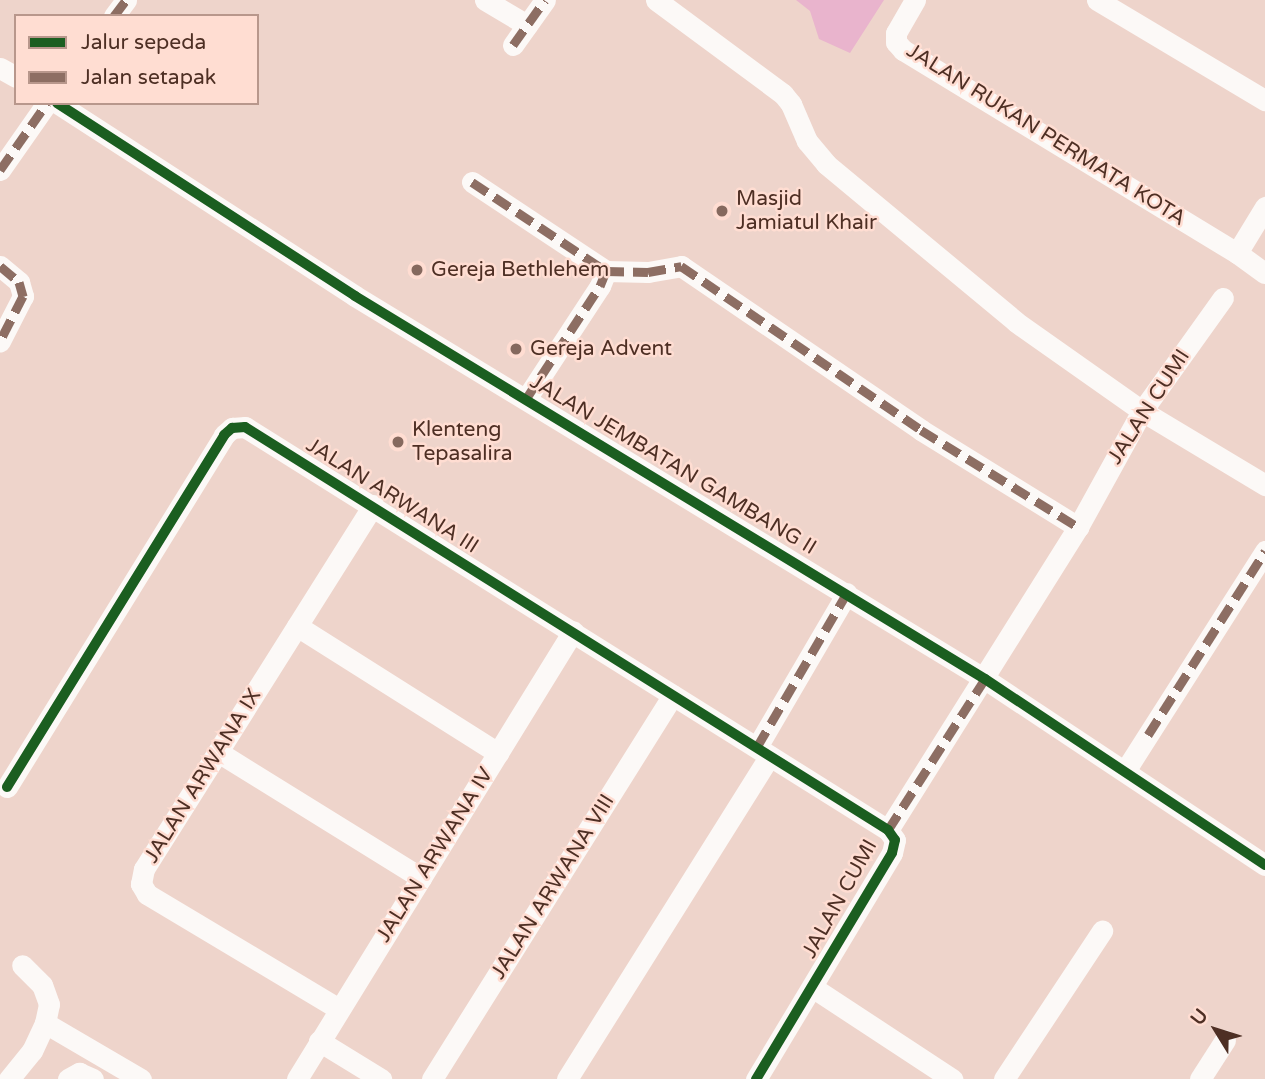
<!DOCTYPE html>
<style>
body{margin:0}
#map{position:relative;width:1265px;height:1079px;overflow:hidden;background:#eed4cb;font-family:"Varela Round",sans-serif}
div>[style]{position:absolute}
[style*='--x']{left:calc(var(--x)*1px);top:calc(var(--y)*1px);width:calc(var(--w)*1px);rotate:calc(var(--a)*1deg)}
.green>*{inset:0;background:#e9b4cd}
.minor>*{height:21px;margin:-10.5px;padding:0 10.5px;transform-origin:10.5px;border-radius:10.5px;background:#fcf9f7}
.quiet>*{height:9px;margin-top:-4.5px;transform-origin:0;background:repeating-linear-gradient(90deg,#8d6e63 0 18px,transparent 0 27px)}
.cycleway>*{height:10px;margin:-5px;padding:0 5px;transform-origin:5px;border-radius:5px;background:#1b5e20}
.dots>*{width:19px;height:19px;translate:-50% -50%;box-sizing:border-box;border:4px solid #ffddd2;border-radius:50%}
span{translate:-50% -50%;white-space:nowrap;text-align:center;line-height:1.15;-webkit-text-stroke:5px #ffddd2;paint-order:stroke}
.street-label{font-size:21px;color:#4e2f24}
.poi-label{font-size:21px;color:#4e2f24}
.left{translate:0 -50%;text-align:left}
.legend{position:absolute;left:14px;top:14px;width:245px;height:91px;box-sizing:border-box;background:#ffddd2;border:2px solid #b8978c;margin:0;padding:9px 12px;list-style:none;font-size:21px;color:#4e2f24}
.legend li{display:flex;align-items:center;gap:14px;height:35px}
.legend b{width:35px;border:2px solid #b8978c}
.north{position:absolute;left:1181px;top:995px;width:70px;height:70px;-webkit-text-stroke:5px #ffddd2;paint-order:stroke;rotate:308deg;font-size:19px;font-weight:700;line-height:28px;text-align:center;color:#4e2f24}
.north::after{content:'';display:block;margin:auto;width:24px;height:32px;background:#4e2f24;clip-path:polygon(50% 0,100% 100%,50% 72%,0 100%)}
</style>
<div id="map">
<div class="green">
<div style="clip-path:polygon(796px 0,884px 0,850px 53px,819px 39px,810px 11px)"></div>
</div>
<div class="minor">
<div style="--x:485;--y:0;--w:49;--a:30.8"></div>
<div style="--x:656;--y:0;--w:158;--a:36.5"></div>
<div style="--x:783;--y:94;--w:13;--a:51"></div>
<div style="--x:791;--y:104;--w:40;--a:66.6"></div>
<div style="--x:807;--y:141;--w:30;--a:50"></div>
<div style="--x:826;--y:164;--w:247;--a:39.7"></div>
<div style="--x:1016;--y:322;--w:154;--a:35.2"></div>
<div style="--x:1142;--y:411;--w:144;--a:31"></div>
<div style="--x:915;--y:0;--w:38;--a:120"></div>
<div style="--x:896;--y:33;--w:9;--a:90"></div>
<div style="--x:896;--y:42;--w:11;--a:49"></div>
<div style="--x:903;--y:50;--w:391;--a:31.3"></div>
<div style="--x:1237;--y:253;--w:34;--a:36"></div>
<div style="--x:1097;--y:0;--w:196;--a:30.8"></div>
<div style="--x:114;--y:16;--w:20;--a:-53"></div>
<div style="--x:513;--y:45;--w:55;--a:-54.6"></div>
<div style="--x:0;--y:68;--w:18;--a:29"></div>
<div style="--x:57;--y:103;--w:355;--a:32.9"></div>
<div style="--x:355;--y:296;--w:737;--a:31.3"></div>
<div style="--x:985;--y:679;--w:336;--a:33.6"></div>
<div style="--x:0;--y:170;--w:82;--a:-55"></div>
<div style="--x:472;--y:182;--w:161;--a:33.6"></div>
<div style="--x:606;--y:271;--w:42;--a:1.4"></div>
<div style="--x:648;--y:272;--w:34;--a:-10"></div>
<div style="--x:681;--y:266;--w:291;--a:34.3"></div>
<div style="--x:921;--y:430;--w:185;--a:31.7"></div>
<div style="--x:1237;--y:253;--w:54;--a:-58.7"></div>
<div style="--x:0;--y:266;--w:25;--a:40"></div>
<div style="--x:19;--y:282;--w:15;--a:74"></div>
<div style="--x:23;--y:296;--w:51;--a:117.1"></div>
<div style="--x:526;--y:399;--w:135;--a:-56.8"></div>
<div style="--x:600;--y:286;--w:16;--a:-68"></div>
<div style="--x:297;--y:626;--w:238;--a:32.3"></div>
<div style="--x:757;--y:747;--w:178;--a:-59.7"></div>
<div style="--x:218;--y:752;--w:239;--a:31.8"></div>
<div style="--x:1125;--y:771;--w:261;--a:-57.5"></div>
<div style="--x:7;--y:787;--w:414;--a:-58.3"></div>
<div style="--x:224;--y:435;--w:11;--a:-41"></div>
<div style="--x:232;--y:428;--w:13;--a:-4"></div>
<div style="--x:245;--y:427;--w:759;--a:32.08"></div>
<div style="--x:888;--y:830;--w:12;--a:55"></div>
<div style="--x:895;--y:840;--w:13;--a:103"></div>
<div style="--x:892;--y:853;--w:264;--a:121"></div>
<div style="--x:888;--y:830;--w:358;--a:-57.9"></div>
<div style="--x:1078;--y:527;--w:132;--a:-61.1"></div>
<div style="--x:1142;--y:411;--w:139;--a:-54.4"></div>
<div style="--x:812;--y:987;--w:168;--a:33.3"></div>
<div style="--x:339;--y:1009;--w:224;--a:-149.1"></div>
<div style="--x:147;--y:894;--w:12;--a:-121"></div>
<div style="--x:141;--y:884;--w:15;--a:-79"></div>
<div style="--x:144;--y:869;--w:430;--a:-57.8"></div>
<div style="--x:45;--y:1023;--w:111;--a:30.3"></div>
<div style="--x:319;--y:1041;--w:73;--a:31.5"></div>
<div style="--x:9;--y:1079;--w:36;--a:-51"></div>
<div style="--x:32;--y:1051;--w:31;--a:-65"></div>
<div style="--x:45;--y:1023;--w:19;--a:-78"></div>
<div style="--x:49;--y:1004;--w:20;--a:-110"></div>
<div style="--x:42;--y:985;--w:28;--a:-135"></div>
<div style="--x:68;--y:1079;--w:13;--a:-29"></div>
<div style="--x:79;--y:1073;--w:15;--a:23"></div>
<div style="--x:297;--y:1079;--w:526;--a:-58.36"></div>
<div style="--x:432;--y:1079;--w:453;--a:-57.9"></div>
<div style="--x:567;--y:1079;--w:381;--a:-57.9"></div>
<div style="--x:1004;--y:1079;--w:178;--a:-56.5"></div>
<div style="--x:1200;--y:1079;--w:46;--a:-57.3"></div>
</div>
<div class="quiet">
<div style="--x:114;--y:16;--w:20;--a:-53"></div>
<div style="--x:513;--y:45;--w:55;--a:-54.6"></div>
<div style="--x:0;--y:170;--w:82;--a:-55"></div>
<div style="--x:472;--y:182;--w:161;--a:33.6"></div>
<div style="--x:606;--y:271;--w:42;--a:1.4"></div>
<div style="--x:648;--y:272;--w:34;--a:-10"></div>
<div style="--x:681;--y:266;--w:291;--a:34.3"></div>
<div style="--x:921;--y:430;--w:185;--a:31.7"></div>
<div style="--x:0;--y:266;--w:25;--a:40"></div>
<div style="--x:19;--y:282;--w:15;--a:74"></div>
<div style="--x:23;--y:296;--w:51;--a:117.1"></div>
<div style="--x:526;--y:399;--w:135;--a:-56.8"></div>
<div style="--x:600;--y:286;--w:16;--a:-68"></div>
<div style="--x:1148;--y:735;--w:218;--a:-57.5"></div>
<div style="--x:757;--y:747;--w:178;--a:-59.7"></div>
<div style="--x:888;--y:830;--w:179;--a:-57.3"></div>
</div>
<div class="cycleway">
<div style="--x:57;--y:103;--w:355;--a:32.9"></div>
<div style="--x:355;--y:296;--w:737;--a:31.3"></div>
<div style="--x:985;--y:679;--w:336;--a:33.6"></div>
<div style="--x:7;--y:787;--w:414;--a:-58.3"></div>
<div style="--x:224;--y:435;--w:11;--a:-41"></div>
<div style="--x:232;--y:428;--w:13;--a:-4"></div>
<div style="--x:245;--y:427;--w:759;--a:32.08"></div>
<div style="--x:888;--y:830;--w:12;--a:55"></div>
<div style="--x:895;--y:840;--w:13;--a:103"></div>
<div style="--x:892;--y:853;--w:264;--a:121"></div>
</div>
<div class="dots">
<div style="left:722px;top:211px;background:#86695e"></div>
<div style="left:417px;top:270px;background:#86695e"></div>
<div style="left:516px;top:349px;background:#86695e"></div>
<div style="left:398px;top:442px;background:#86695e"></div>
</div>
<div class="street-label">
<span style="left:1046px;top:135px;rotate:32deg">JALAN RUKAN PERMATA KOTA</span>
<span style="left:1149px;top:407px;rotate:-57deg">JALAN CUMI</span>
<span style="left:673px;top:465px;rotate:31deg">JALAN JEMBATAN GAMBANG II</span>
<span style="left:392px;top:496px;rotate:32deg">JALAN ARWANA III</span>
<span style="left:203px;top:776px;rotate:-58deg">JALAN ARWANA IX</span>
<span style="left:435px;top:855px;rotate:-58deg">JALAN ARWANA IV</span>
<span style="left:553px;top:887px;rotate:-58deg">JALAN ARWANA VIII</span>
<span style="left:840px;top:899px;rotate:-61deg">JALAN CUMI</span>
</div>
<div class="poi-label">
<span class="left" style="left:736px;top:211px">Masjid<br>Jamiatul Khair</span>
<span class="left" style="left:431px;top:270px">Gereja Bethlehem</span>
<span class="left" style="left:530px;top:349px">Gereja Advent</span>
<span class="left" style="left:412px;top:442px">Klenteng<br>Tepasalira</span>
</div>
<ul class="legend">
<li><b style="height:9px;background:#1b5e20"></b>Jalur sepeda</li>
<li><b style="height:9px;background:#8d6e63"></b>Jalan setapak</li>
</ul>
<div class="north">U</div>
</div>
